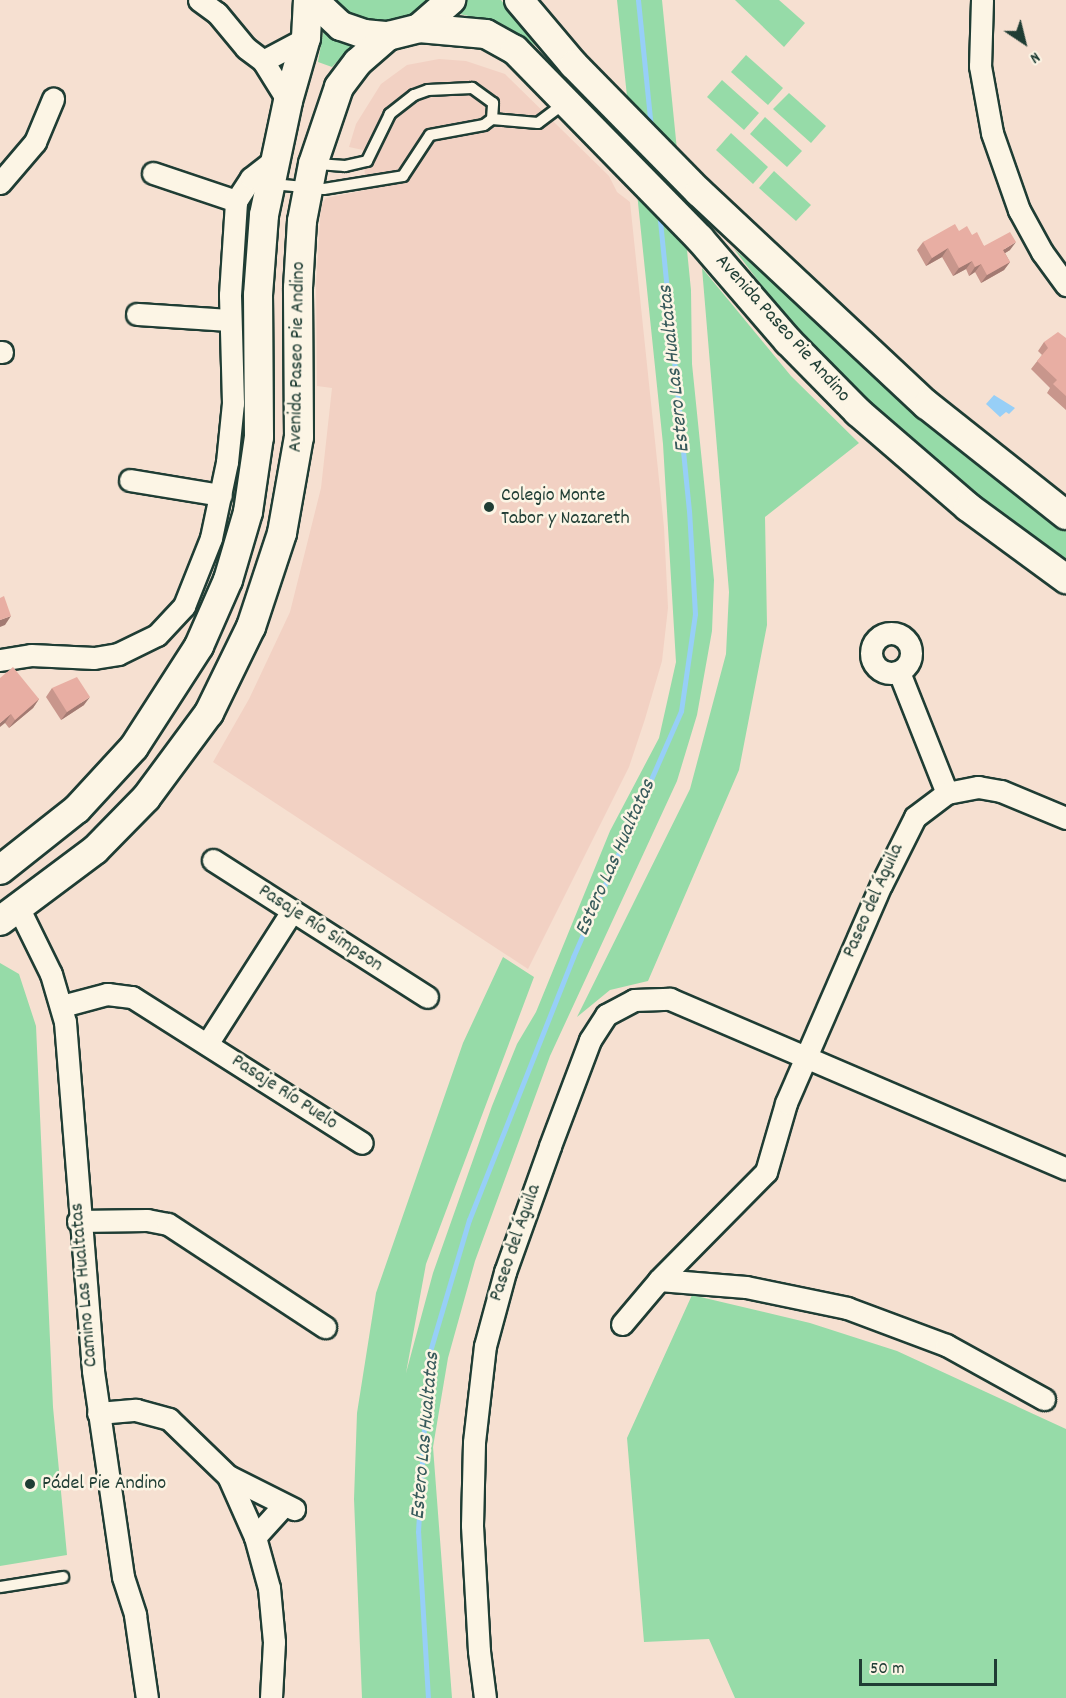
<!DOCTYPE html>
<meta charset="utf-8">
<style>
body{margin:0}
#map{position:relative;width:1066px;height:1698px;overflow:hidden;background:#f6e0d1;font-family:Dekko,sans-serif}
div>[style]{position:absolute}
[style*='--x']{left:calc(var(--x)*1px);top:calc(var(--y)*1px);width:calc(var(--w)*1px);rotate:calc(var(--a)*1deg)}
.built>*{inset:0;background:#f2d1c3}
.green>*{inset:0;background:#96dba8}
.water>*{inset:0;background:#97cff7}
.stream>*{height:5px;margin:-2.5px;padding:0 2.5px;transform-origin:2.5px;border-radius:2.5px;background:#97cff7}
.roads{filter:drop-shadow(2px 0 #1f3d34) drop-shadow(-2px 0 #1f3d34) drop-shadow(0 2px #1f3d34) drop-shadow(0 -2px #1f3d34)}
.lane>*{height:10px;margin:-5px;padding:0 5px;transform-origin:5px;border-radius:5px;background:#fcf5e5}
.street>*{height:21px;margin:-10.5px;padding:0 10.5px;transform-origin:10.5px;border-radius:10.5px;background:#fcf5e5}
.street>.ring{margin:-10.5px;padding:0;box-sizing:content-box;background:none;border:21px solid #fcf5e5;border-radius:50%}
.secondary>*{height:28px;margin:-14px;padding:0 14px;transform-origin:14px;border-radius:14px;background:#fcf5e5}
.wall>*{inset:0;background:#c8968c}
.shaded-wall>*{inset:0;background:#a27a72}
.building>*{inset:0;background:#e8aea3}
.dots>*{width:16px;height:16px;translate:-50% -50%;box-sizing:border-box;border:3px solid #fcf5e5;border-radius:50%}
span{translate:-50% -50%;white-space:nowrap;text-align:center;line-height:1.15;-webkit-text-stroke:5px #fcf5e5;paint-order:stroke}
.street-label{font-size:20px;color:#1f3d34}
.poi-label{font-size:20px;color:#1f3d34}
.left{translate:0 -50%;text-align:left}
.water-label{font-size:21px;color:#375a5b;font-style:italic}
.north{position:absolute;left:994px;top:12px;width:60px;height:60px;-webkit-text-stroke:4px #fcf5e5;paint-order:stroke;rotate:145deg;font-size:16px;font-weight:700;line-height:24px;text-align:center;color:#1f3d34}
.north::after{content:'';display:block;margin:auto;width:21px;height:27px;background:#1f3d34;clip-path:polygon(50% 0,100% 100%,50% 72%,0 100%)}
.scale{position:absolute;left:859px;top:1659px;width:138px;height:27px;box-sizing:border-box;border:3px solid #1f3d34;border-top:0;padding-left:8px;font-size:18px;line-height:21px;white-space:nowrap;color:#1f3d34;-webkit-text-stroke:4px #fcf5e5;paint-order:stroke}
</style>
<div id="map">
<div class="built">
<div style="clip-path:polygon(439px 59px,466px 61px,505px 74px,609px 176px,617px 192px,630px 202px,664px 527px,668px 608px,662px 661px,645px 719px,629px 767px,528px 969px,213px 762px,249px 699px,290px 612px,321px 488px,332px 388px,317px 386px,316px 285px,321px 205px,326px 198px,366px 190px,363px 150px,349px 147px,356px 124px,381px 84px,407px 65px)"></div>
</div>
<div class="green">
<div style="clip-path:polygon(323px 0,440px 0,418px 20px,372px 29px)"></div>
<div style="clip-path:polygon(465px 0,501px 0,536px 46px,500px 23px,455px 13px)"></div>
<div style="clip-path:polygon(617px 0,662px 0,691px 290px,692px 364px,714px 580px,712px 631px,697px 715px,677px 781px,550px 1056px,475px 1261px,448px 1358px,433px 1447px,452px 1698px,362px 1698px,354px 1499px,357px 1413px,376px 1293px,463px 1043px,503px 957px,534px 977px,426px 1264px,406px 1373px,433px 1273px,492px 1106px,517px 1044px,536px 1012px,610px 831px,659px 738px,676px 662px,663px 444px)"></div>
<div style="clip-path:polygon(735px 0,779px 0,805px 23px,784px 47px)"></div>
<div style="clip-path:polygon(324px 27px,356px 43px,332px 67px,318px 62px)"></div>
<div style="clip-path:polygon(746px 55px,783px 88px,768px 105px,731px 72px)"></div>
<div style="clip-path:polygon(722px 80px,759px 113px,744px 130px,707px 97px)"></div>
<div style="clip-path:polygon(789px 93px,826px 126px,811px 143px,773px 109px)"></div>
<div style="clip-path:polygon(765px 117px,802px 151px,787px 167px,750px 134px)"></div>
<div style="clip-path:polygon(731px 133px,768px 167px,753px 184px,716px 150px)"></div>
<div style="clip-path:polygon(774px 171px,811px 205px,796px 221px,759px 188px)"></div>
<div style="clip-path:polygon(734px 249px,1066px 527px,1066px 566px,940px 471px,813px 353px)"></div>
<div style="clip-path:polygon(702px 268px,791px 376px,859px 443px,765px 517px,767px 625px,739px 770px,648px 981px,610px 990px,577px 1017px,690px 789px,726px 654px,729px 592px)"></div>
<div style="clip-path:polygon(0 963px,19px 974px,36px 1026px,53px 1407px,67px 1555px,0 1566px)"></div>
<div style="clip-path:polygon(692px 1295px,810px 1323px,897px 1351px,1066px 1429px,1066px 1698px,735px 1698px,709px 1639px,644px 1642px,627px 1438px)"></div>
</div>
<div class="water">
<div style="clip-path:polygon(994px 395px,1015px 408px,1009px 414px,1006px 412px,1000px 417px,986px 404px)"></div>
</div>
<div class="stream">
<div style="--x:638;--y:0;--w:129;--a:84.2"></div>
<div style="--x:428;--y:1698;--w:166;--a:-93.4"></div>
<div style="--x:418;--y:1532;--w:174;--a:-86.7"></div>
<div style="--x:428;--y:1358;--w:144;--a:-73.5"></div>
<div style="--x:469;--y:1220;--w:283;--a:-68.4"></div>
<div style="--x:573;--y:957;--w:269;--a:-66.3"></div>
<div style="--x:681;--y:711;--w:98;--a:-81.8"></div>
<div style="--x:695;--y:614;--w:103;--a:-93.3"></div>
<div style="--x:689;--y:511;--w:301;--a:-95.7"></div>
</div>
<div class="roads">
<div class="lane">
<div style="--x:492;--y:119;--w:46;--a:5"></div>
<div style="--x:538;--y:123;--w:35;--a:-37"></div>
<div style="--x:273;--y:184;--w:51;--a:5.6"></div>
<div style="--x:324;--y:189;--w:80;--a:-9.3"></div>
<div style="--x:403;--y:176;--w:49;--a:-56.6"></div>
<div style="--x:430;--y:135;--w:55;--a:-10.5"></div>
<div style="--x:484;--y:125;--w:10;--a:-37"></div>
<div style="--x:492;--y:119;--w:16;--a:-86"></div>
<div style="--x:493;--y:103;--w:26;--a:-144"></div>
<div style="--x:472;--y:88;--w:44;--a:177.4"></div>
<div style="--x:428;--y:90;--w:15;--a:160"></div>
<div style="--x:414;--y:95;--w:31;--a:142"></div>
<div style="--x:390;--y:114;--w:52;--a:116.1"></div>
<div style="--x:367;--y:161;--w:23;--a:167"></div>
<div style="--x:345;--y:166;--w:31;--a:-176"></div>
<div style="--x:0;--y:1587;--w:64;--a:-9"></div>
</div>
<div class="street">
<div style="--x:199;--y:0;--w:22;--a:36"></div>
<div style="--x:217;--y:13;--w:45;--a:50.4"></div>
<div style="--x:246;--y:48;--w:21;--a:37"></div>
<div style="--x:263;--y:61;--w:47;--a:58"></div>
<div style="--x:982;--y:0;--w:66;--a:91.7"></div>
<div style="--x:980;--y:66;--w:68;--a:79.8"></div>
<div style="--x:992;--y:133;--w:82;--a:70.7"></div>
<div style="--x:1019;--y:210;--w:48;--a:61.3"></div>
<div style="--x:1042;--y:252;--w:41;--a:54"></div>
<div style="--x:263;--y:61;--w:49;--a:-28.1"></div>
<div style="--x:153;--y:173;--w:88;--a:18.6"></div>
<div style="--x:0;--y:183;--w:54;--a:-49.5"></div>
<div style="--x:35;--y:142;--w:47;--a:-67.3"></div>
<div style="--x:137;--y:314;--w:93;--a:3.7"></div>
<div style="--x:0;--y:352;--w:2;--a:0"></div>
<div style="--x:130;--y:480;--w:92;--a:9.4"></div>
<div class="ring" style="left:871px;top:633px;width:19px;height:19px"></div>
<div style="--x:0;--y:660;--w:31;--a:-9"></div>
<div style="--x:31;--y:655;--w:63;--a:2.7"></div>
<div style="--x:94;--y:658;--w:24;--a:-9"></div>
<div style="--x:118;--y:654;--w:43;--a:-26"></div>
<div style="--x:157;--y:635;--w:40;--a:-47"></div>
<div style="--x:184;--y:606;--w:73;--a:-68.3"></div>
<div style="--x:211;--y:538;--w:78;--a:-78.1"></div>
<div style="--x:227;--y:462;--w:59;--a:-84.2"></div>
<div style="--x:233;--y:403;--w:108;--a:-91.6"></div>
<div style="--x:230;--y:295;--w:94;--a:-86.3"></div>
<div style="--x:236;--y:201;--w:27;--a:-57"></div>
<div style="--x:251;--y:178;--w:29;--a:-38"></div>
<div style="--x:899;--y:672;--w:130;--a:68.4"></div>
<div style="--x:213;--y:860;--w:254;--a:32.6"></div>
<div style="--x:19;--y:909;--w:72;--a:63.8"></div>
<div style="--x:51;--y:974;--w:50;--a:73.7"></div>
<div style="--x:65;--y:1022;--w:350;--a:85.4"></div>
<div style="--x:93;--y:1371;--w:208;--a:81.7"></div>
<div style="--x:123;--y:1577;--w:40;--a:72"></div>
<div style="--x:135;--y:1615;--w:84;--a:81.8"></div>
<div style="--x:62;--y:1006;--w:47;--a:-14.9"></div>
<div style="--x:107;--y:994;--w:25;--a:7"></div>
<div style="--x:132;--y:997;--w:272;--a:32.4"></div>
<div style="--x:207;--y:1044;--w:158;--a:-57.4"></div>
<div style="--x:78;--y:1221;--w:69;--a:-0.8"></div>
<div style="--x:147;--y:1220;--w:21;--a:11"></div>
<div style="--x:168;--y:1224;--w:188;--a:33.3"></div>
<div style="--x:659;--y:1280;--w:87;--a:4.6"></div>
<div style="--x:746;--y:1287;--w:103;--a:11.7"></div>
<div style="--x:847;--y:1308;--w:106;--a:20.5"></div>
<div style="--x:946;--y:1345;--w:112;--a:28.9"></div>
<div style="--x:622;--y:1324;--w:57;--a:-49.9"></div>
<div style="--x:659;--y:1280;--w:152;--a:-45.3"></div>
<div style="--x:766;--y:1172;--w:72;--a:-73.8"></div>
<div style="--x:786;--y:1103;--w:238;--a:-66.5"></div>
<div style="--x:881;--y:885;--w:76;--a:-63.4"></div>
<div style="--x:915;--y:817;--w:40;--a:-37"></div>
<div style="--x:947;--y:793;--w:32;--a:-11"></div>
<div style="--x:978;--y:787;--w:23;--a:10"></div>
<div style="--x:1001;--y:791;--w:70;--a:22.6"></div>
<div style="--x:98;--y:1413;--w:38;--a:-5"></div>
<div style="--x:136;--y:1410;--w:34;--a:15"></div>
<div style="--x:169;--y:1419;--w:82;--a:44"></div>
<div style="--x:228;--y:1476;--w:67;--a:66.1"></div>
<div style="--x:255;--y:1537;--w:53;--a:74.6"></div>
<div style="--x:269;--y:1588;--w:54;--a:84.7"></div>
<div style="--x:274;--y:1642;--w:56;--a:93.1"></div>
<div style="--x:228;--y:1476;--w:74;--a:26.6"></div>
<div style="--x:255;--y:1537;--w:42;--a:-47.9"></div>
<div style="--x:485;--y:1698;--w:47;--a:-97.3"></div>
<div style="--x:479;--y:1651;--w:126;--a:-93.2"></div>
<div style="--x:472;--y:1525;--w:83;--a:-88.6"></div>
<div style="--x:474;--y:1442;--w:97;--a:-83.5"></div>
<div style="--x:485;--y:1346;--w:77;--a:-74.9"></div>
<div style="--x:505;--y:1272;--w:134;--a:-70.3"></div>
<div style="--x:550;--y:1146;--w:113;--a:-69.3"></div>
<div style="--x:590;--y:1040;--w:30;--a:-57"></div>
<div style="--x:606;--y:1015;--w:32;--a:-28"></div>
<div style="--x:634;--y:1000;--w:36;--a:-2"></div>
<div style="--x:670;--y:999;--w:431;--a:23.2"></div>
</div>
<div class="secondary">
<div style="--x:313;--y:0;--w:38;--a:43"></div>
<div style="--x:341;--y:26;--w:24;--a:19"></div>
<div style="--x:364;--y:34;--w:24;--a:5"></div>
<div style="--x:388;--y:36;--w:32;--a:-14"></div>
<div style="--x:419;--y:28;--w:43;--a:-41.2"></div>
<div style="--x:519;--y:0;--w:85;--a:49.8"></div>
<div style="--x:574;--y:65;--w:178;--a:45.5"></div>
<div style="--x:699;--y:192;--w:312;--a:43.1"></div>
<div style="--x:927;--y:405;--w:177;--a:38.4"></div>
<div style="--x:419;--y:28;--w:67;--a:5.1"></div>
<div style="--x:486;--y:34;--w:33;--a:29"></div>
<div style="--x:515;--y:50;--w:264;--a:45.6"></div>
<div style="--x:700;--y:239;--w:135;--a:49.2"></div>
<div style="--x:788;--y:341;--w:100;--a:45.4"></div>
<div style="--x:858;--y:412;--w:145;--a:40.8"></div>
<div style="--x:968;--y:507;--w:122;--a:36.3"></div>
<div style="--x:0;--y:870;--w:98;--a:-38.4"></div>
<div style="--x:77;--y:809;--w:84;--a:-47.4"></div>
<div style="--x:134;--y:747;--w:120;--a:-57.2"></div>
<div style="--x:199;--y:646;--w:72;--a:-66.3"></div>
<div style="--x:228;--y:580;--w:71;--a:-73.6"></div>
<div style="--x:248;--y:512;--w:76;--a:-81.7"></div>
<div style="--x:259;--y:437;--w:142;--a:-90.4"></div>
<div style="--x:258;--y:295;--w:80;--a:-85.7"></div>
<div style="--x:264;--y:215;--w:116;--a:-78.1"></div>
<div style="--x:288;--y:101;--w:66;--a:-74.1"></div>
<div style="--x:306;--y:38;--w:38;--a:-87"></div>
<div style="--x:0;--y:921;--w:119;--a:-36.8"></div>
<div style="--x:95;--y:850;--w:73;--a:-45.6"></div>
<div style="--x:146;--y:798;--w:106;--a:-53.5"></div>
<div style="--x:209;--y:713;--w:96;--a:-64"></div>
<div style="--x:251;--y:627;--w:99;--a:-71.7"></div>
<div style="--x:282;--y:533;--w:97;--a:-80"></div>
<div style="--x:299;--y:437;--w:149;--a:-90.4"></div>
<div style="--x:298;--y:288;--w:67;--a:-86.6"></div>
<div style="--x:302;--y:221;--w:58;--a:-79.1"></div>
<div style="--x:313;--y:164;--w:81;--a:-71.3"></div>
<div style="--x:339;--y:87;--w:31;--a:-53"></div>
<div style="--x:358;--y:62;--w:40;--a:-41"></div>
</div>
</div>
<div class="wall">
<div style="clip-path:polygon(959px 231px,972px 235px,984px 246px,1010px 250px,1005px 253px,1010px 262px,1004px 270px,981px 283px,975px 272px,969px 276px,966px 269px,953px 276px,942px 257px,926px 266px,917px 250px,923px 242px)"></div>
<div style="clip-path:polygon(1066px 338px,1066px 410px,1047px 393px,1050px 388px,1031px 369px,1042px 355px,1038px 351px,1044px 342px)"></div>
<div style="clip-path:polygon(0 678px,39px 699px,33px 708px,9px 728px,5px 723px)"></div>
<div style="clip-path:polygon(52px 688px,84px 705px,61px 720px,46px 697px)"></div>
</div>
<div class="shaded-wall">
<div style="clip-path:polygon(1016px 242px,1010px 250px,997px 258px,1003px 250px)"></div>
<div style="clip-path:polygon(948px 248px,942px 257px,926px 266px,932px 258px)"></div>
<div style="clip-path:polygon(972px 261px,966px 269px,953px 276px,959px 268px)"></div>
<div style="clip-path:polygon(1010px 262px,1004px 270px,981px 283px,987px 275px)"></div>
<div style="clip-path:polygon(981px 264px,975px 272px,969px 276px,975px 267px)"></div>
<div style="clip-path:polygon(11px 616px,5px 625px,0 627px,0 620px)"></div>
<div style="clip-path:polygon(90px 697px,84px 705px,61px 720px,67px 712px)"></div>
<div style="clip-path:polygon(39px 699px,33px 708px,9px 728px,15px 720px)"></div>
<div style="clip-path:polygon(11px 714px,5px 723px,0 727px,0 723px)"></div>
</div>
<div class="building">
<div style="clip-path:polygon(955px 224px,959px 231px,967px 226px,972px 235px,977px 232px,984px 246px,1010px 232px,1016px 242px,1003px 250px,1010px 262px,987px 275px,981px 264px,975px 267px,972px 261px,959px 268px,948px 248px,932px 258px,923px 242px)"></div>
<div style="clip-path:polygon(1058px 332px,1066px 338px,1066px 396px,1053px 384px,1057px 380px,1037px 361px,1048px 348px,1044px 342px)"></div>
<div style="clip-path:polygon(4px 596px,11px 616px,0 620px,0 598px)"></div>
<div style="clip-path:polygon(13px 667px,39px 699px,15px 720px,11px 714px,0 723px,0 678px)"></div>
<div style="clip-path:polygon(77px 677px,90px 697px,67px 712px,52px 688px)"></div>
</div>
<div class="dots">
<div style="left:489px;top:507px;background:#1f3d34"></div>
<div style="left:30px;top:1484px;background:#1f3d34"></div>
</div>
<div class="street-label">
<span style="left:782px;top:329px;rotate:48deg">Avenida Paseo Pie Andino</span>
<span style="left:298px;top:357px;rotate:-89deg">Avenida Paseo Pie Andino</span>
<span style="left:874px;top:901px;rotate:-66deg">Paseo del Águila</span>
<span style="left:320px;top:929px;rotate:33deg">Pasaje Río Simpson</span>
<span style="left:284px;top:1093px;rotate:33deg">Pasaje Río Puelo</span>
<span style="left:516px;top:1243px;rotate:-71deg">Paseo del Águila</span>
<span style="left:85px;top:1285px;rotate:-95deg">Camino Las Hualtatas</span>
</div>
<div class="poi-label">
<span class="left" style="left:501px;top:508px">Colegio Monte<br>Tabor y Nazareth</span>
<span class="left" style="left:42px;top:1484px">Pádel Pie Andino</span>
</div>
<div class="water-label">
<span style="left:675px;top:369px;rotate:-96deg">Estero Las Hualtatas</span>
<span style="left:616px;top:858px;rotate:-66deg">Estero Las Hualtatas</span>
<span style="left:426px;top:1436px;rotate:-85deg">Estero Las Hualtatas</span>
</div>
<div class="north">N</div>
<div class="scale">50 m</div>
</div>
